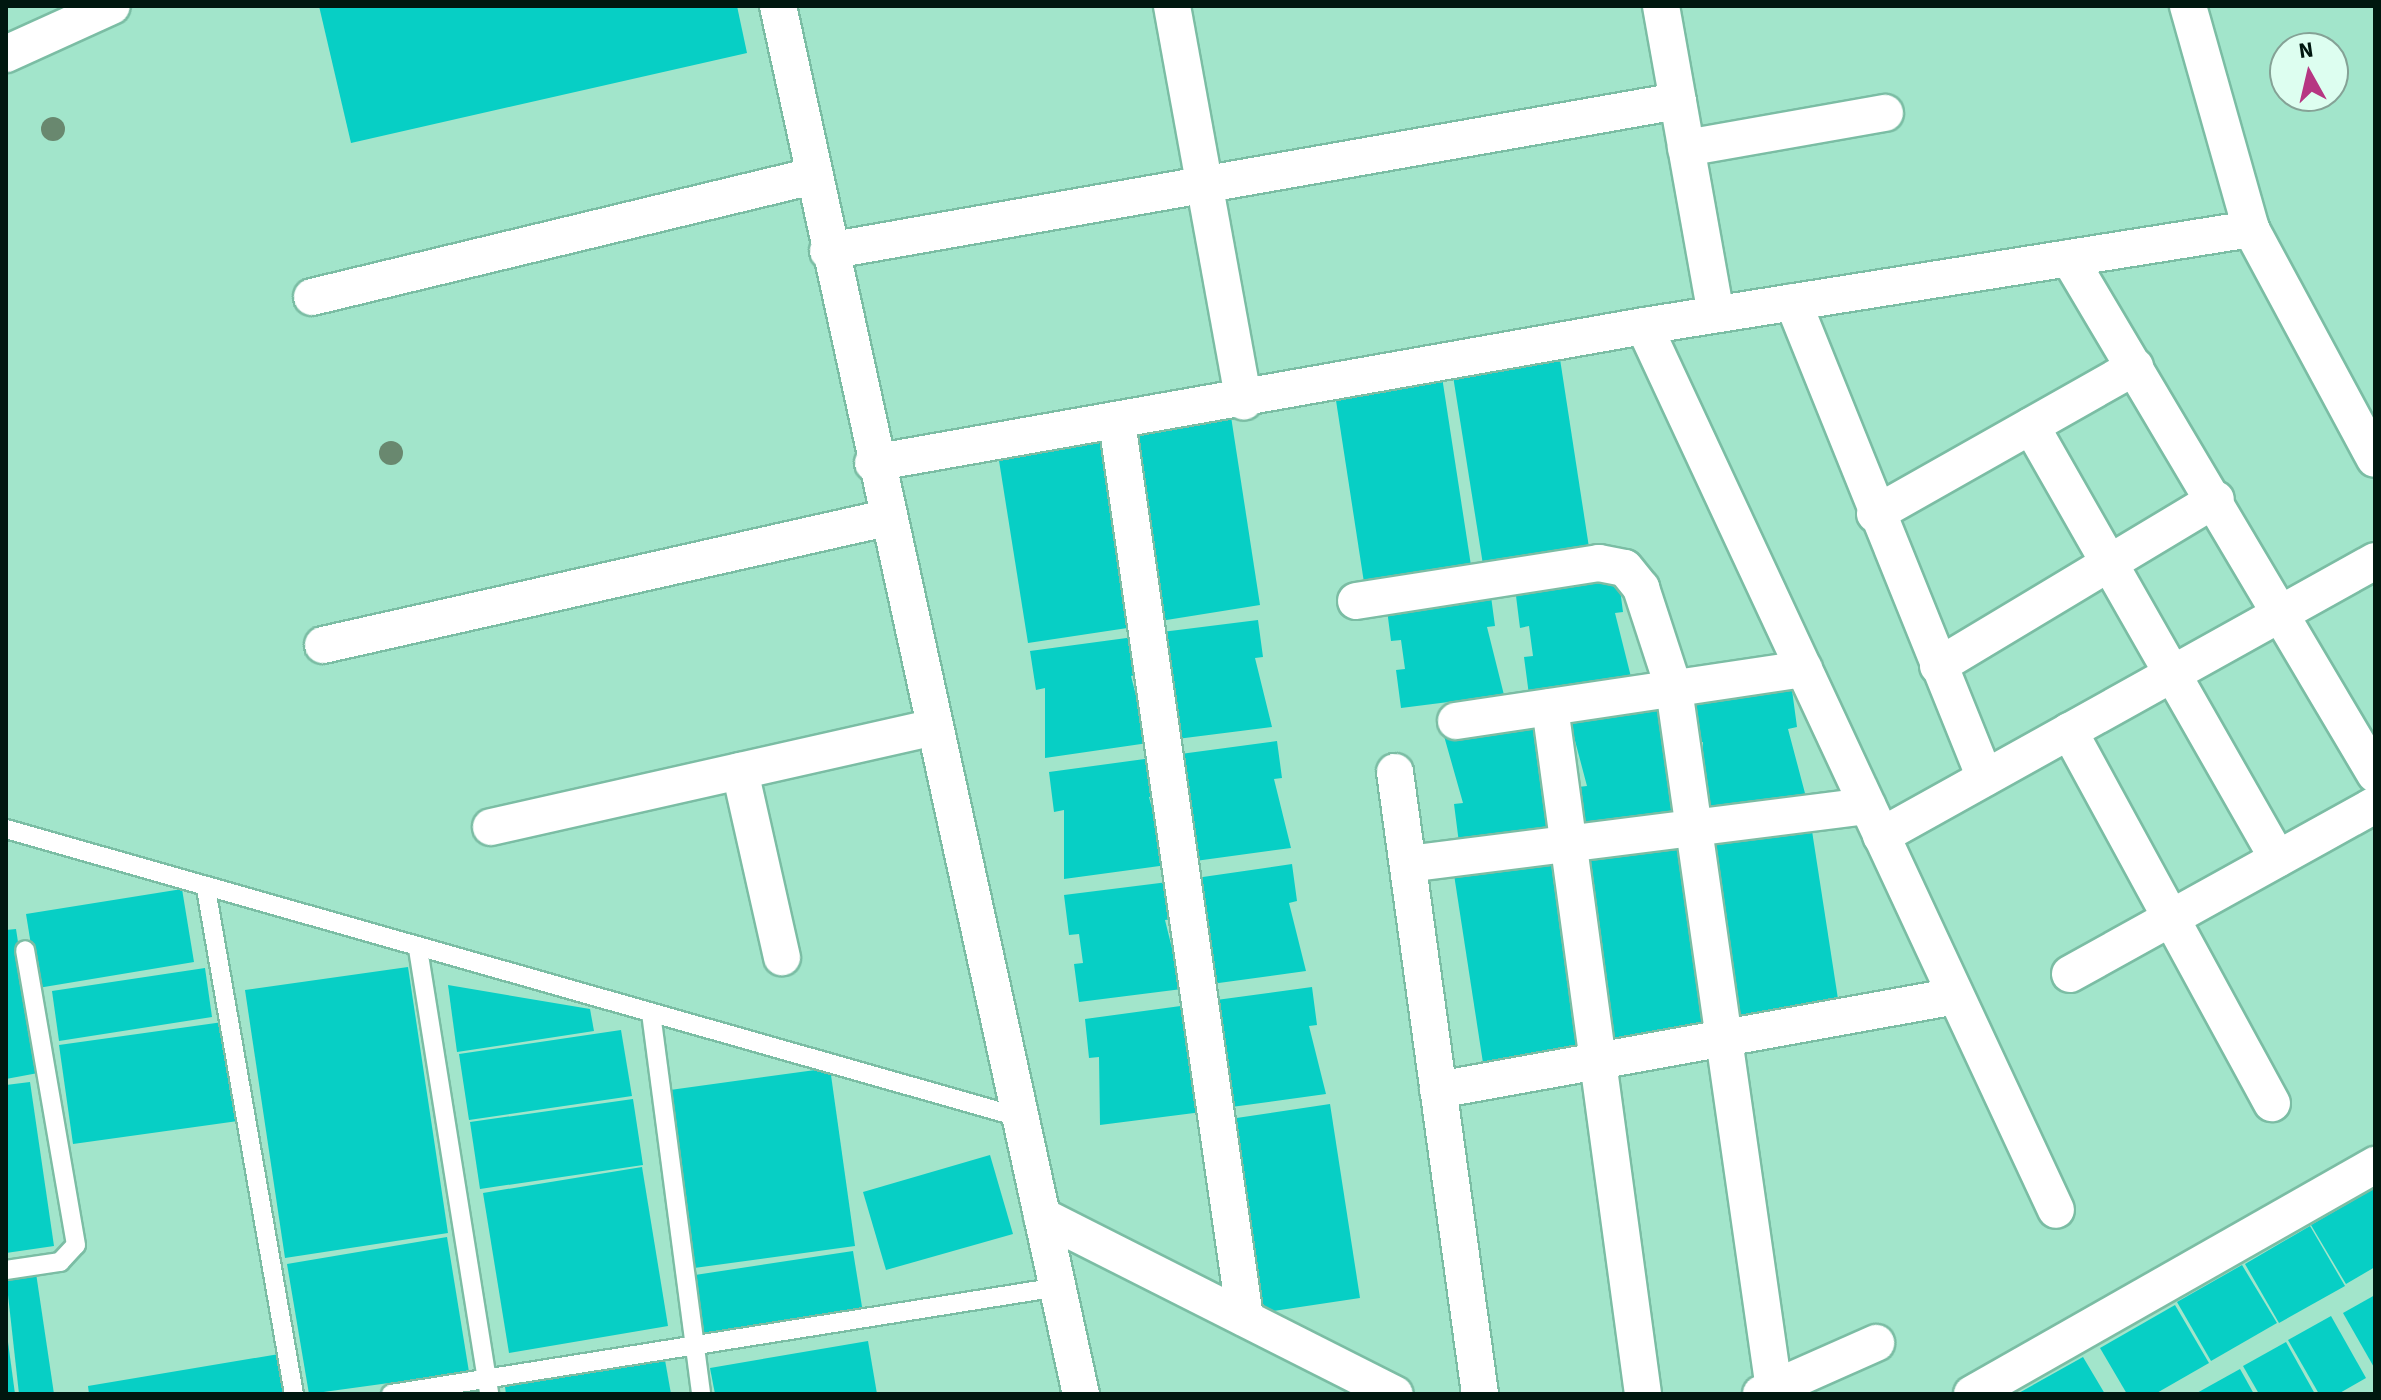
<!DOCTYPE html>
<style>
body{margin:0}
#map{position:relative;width:2381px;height:1400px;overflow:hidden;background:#a2e5cb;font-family:"Source Sans 3",sans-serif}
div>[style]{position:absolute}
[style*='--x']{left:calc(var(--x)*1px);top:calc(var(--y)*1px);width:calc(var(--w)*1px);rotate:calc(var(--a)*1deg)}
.building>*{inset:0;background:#07cfc5}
.roads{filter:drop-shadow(2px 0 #7bbda4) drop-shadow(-2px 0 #7bbda4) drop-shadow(0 2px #7bbda4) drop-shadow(0 -2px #7bbda4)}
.lane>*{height:18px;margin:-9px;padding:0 9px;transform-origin:9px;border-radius:9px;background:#fff}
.street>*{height:36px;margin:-18px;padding:0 18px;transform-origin:18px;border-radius:18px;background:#fff}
.trees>*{width:24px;height:24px;margin:-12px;border-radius:50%;background:#69886f}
span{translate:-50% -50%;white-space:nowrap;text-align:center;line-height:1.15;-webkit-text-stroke:8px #ddfef0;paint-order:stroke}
.frame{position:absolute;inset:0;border:8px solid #00170f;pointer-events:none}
.north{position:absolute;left:2269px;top:32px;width:80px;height:80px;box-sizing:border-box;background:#ddfef0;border:2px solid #85a296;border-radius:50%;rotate:352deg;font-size:22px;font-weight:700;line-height:32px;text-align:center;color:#00170f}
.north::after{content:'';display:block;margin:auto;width:28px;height:36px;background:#b63682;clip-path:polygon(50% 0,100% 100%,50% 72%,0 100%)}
</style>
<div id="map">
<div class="building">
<div style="clip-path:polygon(319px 6px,737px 6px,747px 53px,351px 143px)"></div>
<div style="clip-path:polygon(1560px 359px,1590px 554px,1484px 571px,1453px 376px)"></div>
<div style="clip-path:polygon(1442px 377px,1472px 572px,1365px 589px,1335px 394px)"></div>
<div style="clip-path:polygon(1230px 410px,1260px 605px,1154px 622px,1124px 427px)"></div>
<div style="clip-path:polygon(1104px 432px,1134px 627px,1028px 643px,997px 448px)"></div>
<div style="clip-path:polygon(1618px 574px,1623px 612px,1615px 613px,1632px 681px,1529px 695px,1524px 657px,1533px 656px,1529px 626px,1520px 628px,1515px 588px)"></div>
<div style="clip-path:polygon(1490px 589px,1495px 626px,1487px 627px,1504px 695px,1401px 708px,1396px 670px,1405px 669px,1401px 640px,1391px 641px,1386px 602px)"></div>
<div style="clip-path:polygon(1258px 620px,1263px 657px,1255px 658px,1272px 727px,1169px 740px,1154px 633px)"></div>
<div style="clip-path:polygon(1134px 637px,1139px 674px,1131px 676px,1148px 743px,1045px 758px,1045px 688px,1036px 690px,1030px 651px)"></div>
<div style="clip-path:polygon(1792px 690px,1797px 727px,1788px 729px,1806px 797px,1703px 811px,1703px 742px,1693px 744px,1688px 704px)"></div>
<div style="clip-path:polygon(1672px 705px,1687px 812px,1584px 825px,1578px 787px,1587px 786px,1569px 718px)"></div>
<div style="clip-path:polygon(1548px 722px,1562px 828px,1459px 843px,1454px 804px,1463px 803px,1444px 736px)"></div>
<div style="clip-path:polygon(1277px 741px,1282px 778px,1274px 779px,1291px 848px,1188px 862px,1173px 755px)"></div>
<div style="clip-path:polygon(1152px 758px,1158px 796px,1149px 797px,1167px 865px,1064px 879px,1064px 810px,1054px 812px,1049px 772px)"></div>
<div style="clip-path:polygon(1810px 818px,1840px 1012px,1733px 1029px,1703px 835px)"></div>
<div style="clip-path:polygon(1688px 833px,1719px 1028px,1612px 1044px,1582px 849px)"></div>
<div style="clip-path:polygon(1559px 851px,1590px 1046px,1483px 1063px,1453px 868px)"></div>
<div style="clip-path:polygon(1292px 864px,1297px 901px,1289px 903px,1306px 971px,1204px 985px,1189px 879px)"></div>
<div style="clip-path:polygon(1168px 882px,1173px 919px,1165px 920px,1182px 989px,1079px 1002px,1074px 964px,1083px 963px,1079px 934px,1069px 935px,1064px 895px)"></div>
<div style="clip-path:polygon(182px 889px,194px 962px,38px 988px,26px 914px)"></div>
<div style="clip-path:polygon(16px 929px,38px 1073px,6px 1079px,6px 930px)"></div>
<div style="clip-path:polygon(408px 967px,448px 1233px,285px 1258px,245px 990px)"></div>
<div style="clip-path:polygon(205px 968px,212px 1017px,59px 1041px,52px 991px)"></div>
<div style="clip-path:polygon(448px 985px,590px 1009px,594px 1031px,457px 1052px)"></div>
<div style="clip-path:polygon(1312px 987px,1317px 1025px,1309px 1026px,1326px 1094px,1224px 1108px,1209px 1001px)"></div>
<div style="clip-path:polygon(1188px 1005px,1193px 1042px,1185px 1043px,1202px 1112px,1100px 1125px,1099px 1057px,1089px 1058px,1085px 1019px)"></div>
<div style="clip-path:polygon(223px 1022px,238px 1121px,73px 1144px,59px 1045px)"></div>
<div style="clip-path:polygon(621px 1030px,632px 1096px,469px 1120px,459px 1054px)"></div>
<div style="clip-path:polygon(830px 1068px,855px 1246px,694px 1268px,670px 1090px)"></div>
<div style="clip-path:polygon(30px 1082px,54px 1246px,6px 1253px,6px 1085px)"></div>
<div style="clip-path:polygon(633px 1099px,643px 1165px,480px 1189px,470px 1122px)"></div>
<div style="clip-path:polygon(1330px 1104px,1360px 1298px,1254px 1314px,1223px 1120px)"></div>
<div style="clip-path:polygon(990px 1155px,1013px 1234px,886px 1270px,863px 1192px)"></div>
<div style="clip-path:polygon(642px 1167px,668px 1326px,509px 1353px,483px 1193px)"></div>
<div style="clip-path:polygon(2375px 1188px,2375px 1267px,2346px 1284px,2311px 1225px)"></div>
<div style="clip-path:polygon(2310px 1226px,2345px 1286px,2279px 1323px,2245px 1264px)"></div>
<div style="clip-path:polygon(447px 1237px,469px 1372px,309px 1394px,287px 1264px)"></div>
<div style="clip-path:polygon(853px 1251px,863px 1313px,705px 1338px,695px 1275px)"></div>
<div style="clip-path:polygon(2242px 1265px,2277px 1323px,2211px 1361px,2177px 1302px)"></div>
<div style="clip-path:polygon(36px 1273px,54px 1394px,19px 1394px,6px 1277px)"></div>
<div style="clip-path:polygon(2375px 1295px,2375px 1369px,2343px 1313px)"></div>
<div style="clip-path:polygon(2175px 1305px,2209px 1363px,2155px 1394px,2127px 1394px,2100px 1348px)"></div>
<div style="clip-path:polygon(2331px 1316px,2366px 1378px,2338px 1394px,2319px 1394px,2288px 1340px)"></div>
<div style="clip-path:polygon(868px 1341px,877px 1394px,715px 1394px,710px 1368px)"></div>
<div style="clip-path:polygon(6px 1342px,8px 1342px,15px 1394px,6px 1394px)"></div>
<div style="clip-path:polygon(2286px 1342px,2315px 1394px,2259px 1394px,2243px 1366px)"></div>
<div style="clip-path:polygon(285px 1353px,292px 1394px,89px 1394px,88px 1386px)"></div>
<div style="clip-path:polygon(2083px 1357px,2105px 1394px,2017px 1394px)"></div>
<div style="clip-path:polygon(665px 1360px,671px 1394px,506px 1394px,505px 1387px)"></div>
<div style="clip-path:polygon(2240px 1369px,2254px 1394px,2195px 1394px)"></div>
</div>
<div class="roads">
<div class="lane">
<div style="--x:6;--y:829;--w:1053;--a:15.87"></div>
<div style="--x:206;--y:889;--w:513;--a:80.12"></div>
<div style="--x:418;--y:949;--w:451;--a:80.9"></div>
<div style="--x:651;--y:1013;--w:384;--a:82.5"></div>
<div style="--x:6;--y:1270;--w:55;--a:-8.4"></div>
<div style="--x:60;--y:1262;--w:23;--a:-47"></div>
<div style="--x:76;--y:1245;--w:299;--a:-99.8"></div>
<div style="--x:391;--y:1394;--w:676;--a:-9.11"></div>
</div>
<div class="street">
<div style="--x:778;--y:6;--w:1421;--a:77.69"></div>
<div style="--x:1172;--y:6;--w:402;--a:79.7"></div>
<div style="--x:1661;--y:6;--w:313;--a:79.9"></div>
<div style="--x:2188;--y:6;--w:232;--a:74.2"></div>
<div style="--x:2251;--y:229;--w:261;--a:61.7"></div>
<div style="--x:6;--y:54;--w:116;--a:-24.4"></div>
<div style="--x:1686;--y:148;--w:202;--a:-10"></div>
<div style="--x:828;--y:251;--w:863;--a:-10.01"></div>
<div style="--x:2069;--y:258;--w:600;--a:59.33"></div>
<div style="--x:312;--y:297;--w:515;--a:-13.58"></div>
<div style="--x:1793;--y:302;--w:513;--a:68.03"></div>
<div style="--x:1644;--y:326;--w:975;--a:65.01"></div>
<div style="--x:1117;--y:422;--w:905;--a:81.87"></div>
<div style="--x:2031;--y:426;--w:498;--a:60.3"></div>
<div style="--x:873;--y:463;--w:783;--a:-10.08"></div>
<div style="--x:1644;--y:326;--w:615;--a:-9.08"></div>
<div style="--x:1875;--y:514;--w:299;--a:-29.5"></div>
<div style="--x:1356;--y:601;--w:246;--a:-8.9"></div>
<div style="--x:1599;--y:563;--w:26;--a:11"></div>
<div style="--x:1625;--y:568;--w:26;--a:51"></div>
<div style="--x:1641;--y:588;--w:106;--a:71.9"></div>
<div style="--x:1674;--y:689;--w:707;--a:81.87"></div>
<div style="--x:323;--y:645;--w:577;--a:-12.71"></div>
<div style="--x:1938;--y:666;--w:324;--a:-31"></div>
<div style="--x:1550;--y:707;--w:693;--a:82.29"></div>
<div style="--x:1456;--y:721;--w:352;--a:-8.5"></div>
<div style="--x:2069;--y:731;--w:424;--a:61.4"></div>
<div style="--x:740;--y:771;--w:191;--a:77.3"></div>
<div style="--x:1395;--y:772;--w:628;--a:82.22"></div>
<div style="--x:491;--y:827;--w:453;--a:-12.7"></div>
<div style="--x:1881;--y:836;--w:565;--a:-29.1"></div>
<div style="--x:1408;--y:864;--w:463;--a:-7.2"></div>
<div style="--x:2070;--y:974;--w:349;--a:-29"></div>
<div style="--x:1438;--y:1090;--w:526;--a:-10.29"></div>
<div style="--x:1042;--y:1216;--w:395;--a:26.8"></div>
<div style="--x:1761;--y:1394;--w:126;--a:-23.9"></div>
<div style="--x:1972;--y:1394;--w:464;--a:-29.6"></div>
</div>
</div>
<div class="trees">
<div style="left:53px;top:129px"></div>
<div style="left:391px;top:453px"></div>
</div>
<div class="frame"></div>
<div class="north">N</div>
</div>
